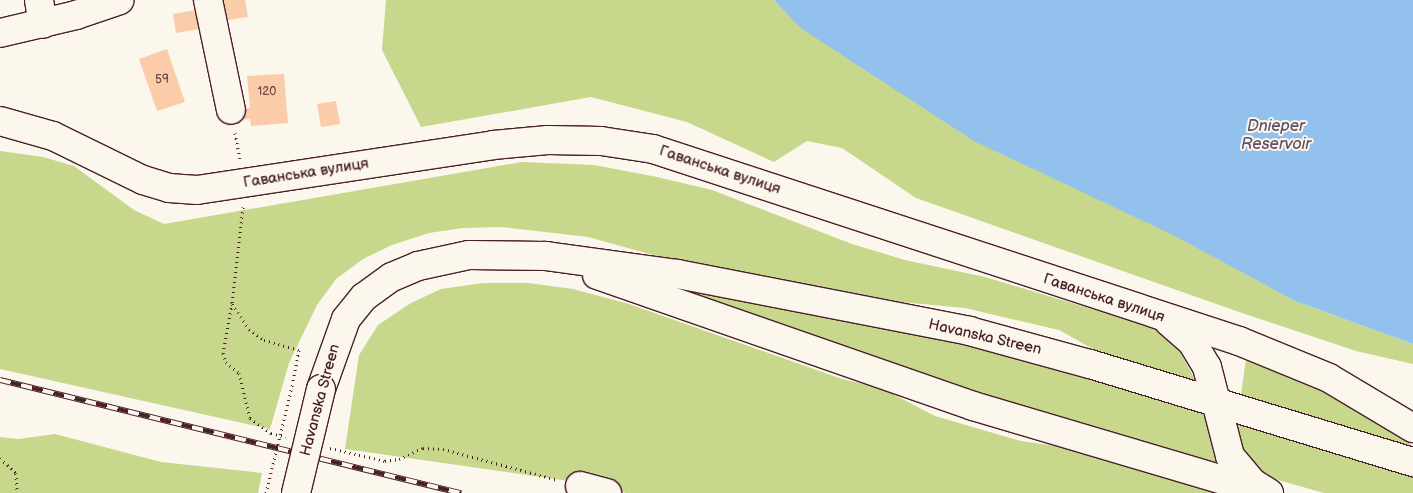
<!DOCTYPE html>
<meta charset="utf-8">
<style>
body{margin:0}
#map{position:relative;width:1413px;height:493px;overflow:hidden;background:#fbf7ec;font-family:"Balsamiq Sans",sans-serif}
div>[style]{position:absolute}
[style*='--x']{left:calc(var(--x)*1px);top:calc(var(--y)*1px);width:calc(var(--w)*1px);rotate:calc(var(--a)*1deg)}
.green>*{inset:0;background:#c7d78b}
.water>*{inset:0;background:#92c1ed}
.building>*{inset:0;background:#facca9}
.path>*{height:3px;margin-top:-1.5px;transform-origin:0;background:repeating-linear-gradient(90deg,#4a1f2b 0 1px,transparent 0 5px)}
.roads{filter:drop-shadow(1px 0 #4a1f2b) drop-shadow(-1px 0 #4a1f2b) drop-shadow(0 1px #4a1f2b) drop-shadow(0 -1px #4a1f2b)}
.minor>*{height:28px;margin:-14px;padding:0 14px;transform-origin:14px;border-radius:14px;background:#fbf7ec}
.major>*{height:28px;margin:-14px;padding:0 14px;transform-origin:14px;border-radius:14px;background:#fbf7ec}
.rail>*{height:5.5px;margin-top:-2.75px;transform-origin:0;background:repeating-linear-gradient(90deg,#fbf7ec 0 11px,#4a1f2b 0 22px);box-sizing:border-box;border-block:1px solid #4a1f2b}
.path-bridge>*{height:3px;margin-top:-1.5px;transform-origin:0;background:repeating-linear-gradient(90deg,#4a1f2b 0 1px,transparent 0 5px)}
.bridges{filter:drop-shadow(1px 0 #4a1f2b) drop-shadow(-1px 0 #4a1f2b) drop-shadow(0 1px #4a1f2b) drop-shadow(0 -1px #4a1f2b)}
.minor-bridge>*{height:28px;margin:-14px;padding:0 14px;transform-origin:14px;border-radius:14px;background:#fbf7ec}
span{translate:-50% -50%;white-space:nowrap;text-align:center;line-height:1.15;-webkit-text-stroke:4px #fbf7ec;paint-order:stroke}
.number-label{font-size:12px;color:#764a4a}
.number-label span{-webkit-text-stroke-width:0}
.street-label{font-size:15px;color:#4a1f2b}
.water-label{font-size:16px;color:#605065;font-style:italic}
</style>
<div id="map">
<div class="green">
<div style="clip-path:polygon(386px 0,774px 0,799px 27px,1295px 301px,1413px 344px,1413px 364px,1356px 351px,1239px 312px,916px 198px,842px 148px,807px 141px,774px 162px,687px 122px,591px 97px,421px 127px,382px 50px)"></div>
<div style="clip-path:polygon(0 151px,43px 157px,74px 166px,134px 210px,164px 224px,522px 162px,594px 165px,657px 177px,712px 190px,852px 244px,905px 260px,985px 277px,1162px 330px,1173px 339px,1196px 381px,1100px 353px,1059px 330px,965px 308px,869px 299px,686px 264px,588px 237px,502px 227px,463px 228px,429px 233px,392px 245px,363px 259px,336px 279px,317px 305px,289px 363px,270px 429px,0 369px)"></div>
<div style="clip-path:polygon(483px 283px,528px 283px,573px 289px,629px 304px,842px 379px,881px 388px,935px 416px,1021px 441px,1083px 450px,1232px 493px,626px 493px,590px 484px,345px 449px,359px 355px,378px 325px,411px 303px,441px 289px)"></div>
<div style="clip-path:polygon(681px 289px,961px 341px,1205px 410px,1222px 466px,930px 378px,680px 291px)"></div>
<div style="clip-path:polygon(1246px 359px,1327px 390px,1412px 442px,1407px 447px,1241px 395px)"></div>
<div style="clip-path:polygon(1234px 419px,1413px 473px,1413px 493px,1324px 493px,1264px 476px,1242px 452px)"></div>
<div style="clip-path:polygon(55px 434px,161px 462px,262px 473px,258px 493px,0 493px,0 437px,19px 439px)"></div>
</div>
<div class="water">
<div style="clip-path:polygon(774px 0,1413px 0,1413px 344px,1295px 301px,1175px 236px,974px 141px,799px 27px)"></div>
</div>
<div class="building">
<div style="clip-path:polygon(218px 0,245px 0,248px 17px,222px 21px)"></div>
<div style="clip-path:polygon(196px 10px,199px 29px,176px 33px,173px 14px)"></div>
<div style="clip-path:polygon(167px 49px,185px 102px,157px 111px,139px 59px)"></div>
<div style="clip-path:polygon(284px 74px,288px 123px,251px 126px,250px 119px,239px 120px,238px 109px,250px 108px,247px 76px)"></div>
<div style="clip-path:polygon(336px 101px,340px 124px,321px 127px,317px 104px)"></div>
</div>
<div class="path">
<div style="--x:235;--y:133;--w:26;--a:79"></div>
<div style="--x:243;--y:207;--w:97;--a:96.5"></div>
<div style="--x:232;--y:303;--w:51;--a:100.2"></div>
<div style="--x:223;--y:353;--w:9;--a:72"></div>
<div style="--x:226;--y:362;--w:17;--a:40"></div>
<div style="--x:239;--y:373;--w:46;--a:76.3"></div>
<div style="--x:250;--y:418;--w:26;--a:36"></div>
<div style="--x:271;--y:433;--w:15;--a:16"></div>
<div style="--x:232;--y:304;--w:30;--a:56"></div>
<div style="--x:249;--y:329;--w:19;--a:36"></div>
<div style="--x:264;--y:340;--w:36;--a:16"></div>
<div style="--x:299;--y:350;--w:33;--a:101"></div>
<div style="--x:330;--y:448;--w:57;--a:13.3"></div>
<div style="--x:385;--y:461;--w:14;--a:-8"></div>
<div style="--x:399;--y:459;--w:26;--a:-25"></div>
<div style="--x:423;--y:448;--w:20;--a:3"></div>
<div style="--x:443;--y:449;--w:119;--a:15.1"></div>
<div style="--x:0;--y:458;--w:22;--a:43"></div>
<div style="--x:16;--y:473;--w:20;--a:87"></div>
</div>
<div class="roads">
<div class="minor">
<div style="--x:39;--y:0;--w:24;--a:81"></div>
<div style="--x:208;--y:0;--w:112;--a:78.2"></div>
<div style="--x:0;--y:33;--w:78;--a:-13.3"></div>
<div style="--x:76;--y:15;--w:46;--a:-18.8"></div>
<div style="--x:597;--y:275;--w:398;--a:19.2"></div>
<div style="--x:973;--y:406;--w:307;--a:16.5"></div>
<div style="--x:321;--y:389;--w:74;--a:-70.3"></div>
<div style="--x:346;--y:319;--w:28;--a:-51"></div>
<div style="--x:364;--y:297;--w:34;--a:-36"></div>
<div style="--x:392;--y:277;--w:28;--a:-23"></div>
<div style="--x:418;--y:266;--w:52;--a:-12.2"></div>
<div style="--x:469;--y:255;--w:77;--a:0.7"></div>
<div style="--x:546;--y:256;--w:132;--a:7.8"></div>
<div style="--x:677;--y:274;--w:298;--a:11"></div>
<div style="--x:969;--y:331;--w:125;--a:15.3"></div>
<div style="--x:1090;--y:364;--w:338;--a:16.9"></div>
<div style="--x:580;--y:486;--w:28;--a:15"></div>
</div>
<div class="major">
<div style="--x:0;--y:121;--w:55;--a:15.8"></div>
<div style="--x:53;--y:136;--w:100;--a:26.1"></div>
<div style="--x:143;--y:180;--w:27;--a:17"></div>
<div style="--x:169;--y:188;--w:28;--a:4"></div>
<div style="--x:197;--y:190;--w:299;--a:-8.6"></div>
<div style="--x:493;--y:145;--w:55;--a:-5.2"></div>
<div style="--x:548;--y:140;--w:53;--a:1.1"></div>
<div style="--x:601;--y:141;--w:53;--a:8.7"></div>
<div style="--x:653;--y:149;--w:617;--a:18.14"></div>
<div style="--x:1239;--y:341;--w:97;--a:22.3"></div>
<div style="--x:1329;--y:378;--w:98;--a:30.8"></div>
<div style="--x:1169;--y:322;--w:30;--a:41"></div>
<div style="--x:1192;--y:342;--w:29;--a:59"></div>
<div style="--x:1207;--y:367;--w:92;--a:75.5"></div>
<div style="--x:1230;--y:456;--w:35;--a:50"></div>
<div style="--x:1253;--y:483;--w:19;--a:32"></div>
</div>
</div>
<div class="rail">
<div style="--x:0;--y:380;--w:475;--a:13.8"></div>
</div>
<div class="path-bridge">
<div style="--x:266;--y:493;--w:114;--a:-76.3"></div>
</div>
<div class="bridges">
<div class="minor-bridge">
<div style="--x:296;--y:493;--w:107;--a:-76.5"></div>
</div>
</div>
<div class="number-label">
<span style="left:162px;top:80px">59</span>
<span style="left:267px;top:92px">120</span>
</div>
<div class="street-label">
<span style="left:720px;top:170px;rotate:18deg">Гаванська вулиця</span>
<span style="left:306px;top:173px;rotate:-9deg">Гаванська вулиця</span>
<span style="left:1104px;top:298px;rotate:18deg">Гаванська вулиця</span>
<span style="left:985px;top:337px;rotate:13deg">Havanska Streen</span>
<span style="left:320px;top:400px;rotate:-75deg">Havanska Streen</span>
</div>
<div class="water-label">
<span style="left:1276px;top:136px">Dnieper<br>Reservoir</span>
</div>
</div>
